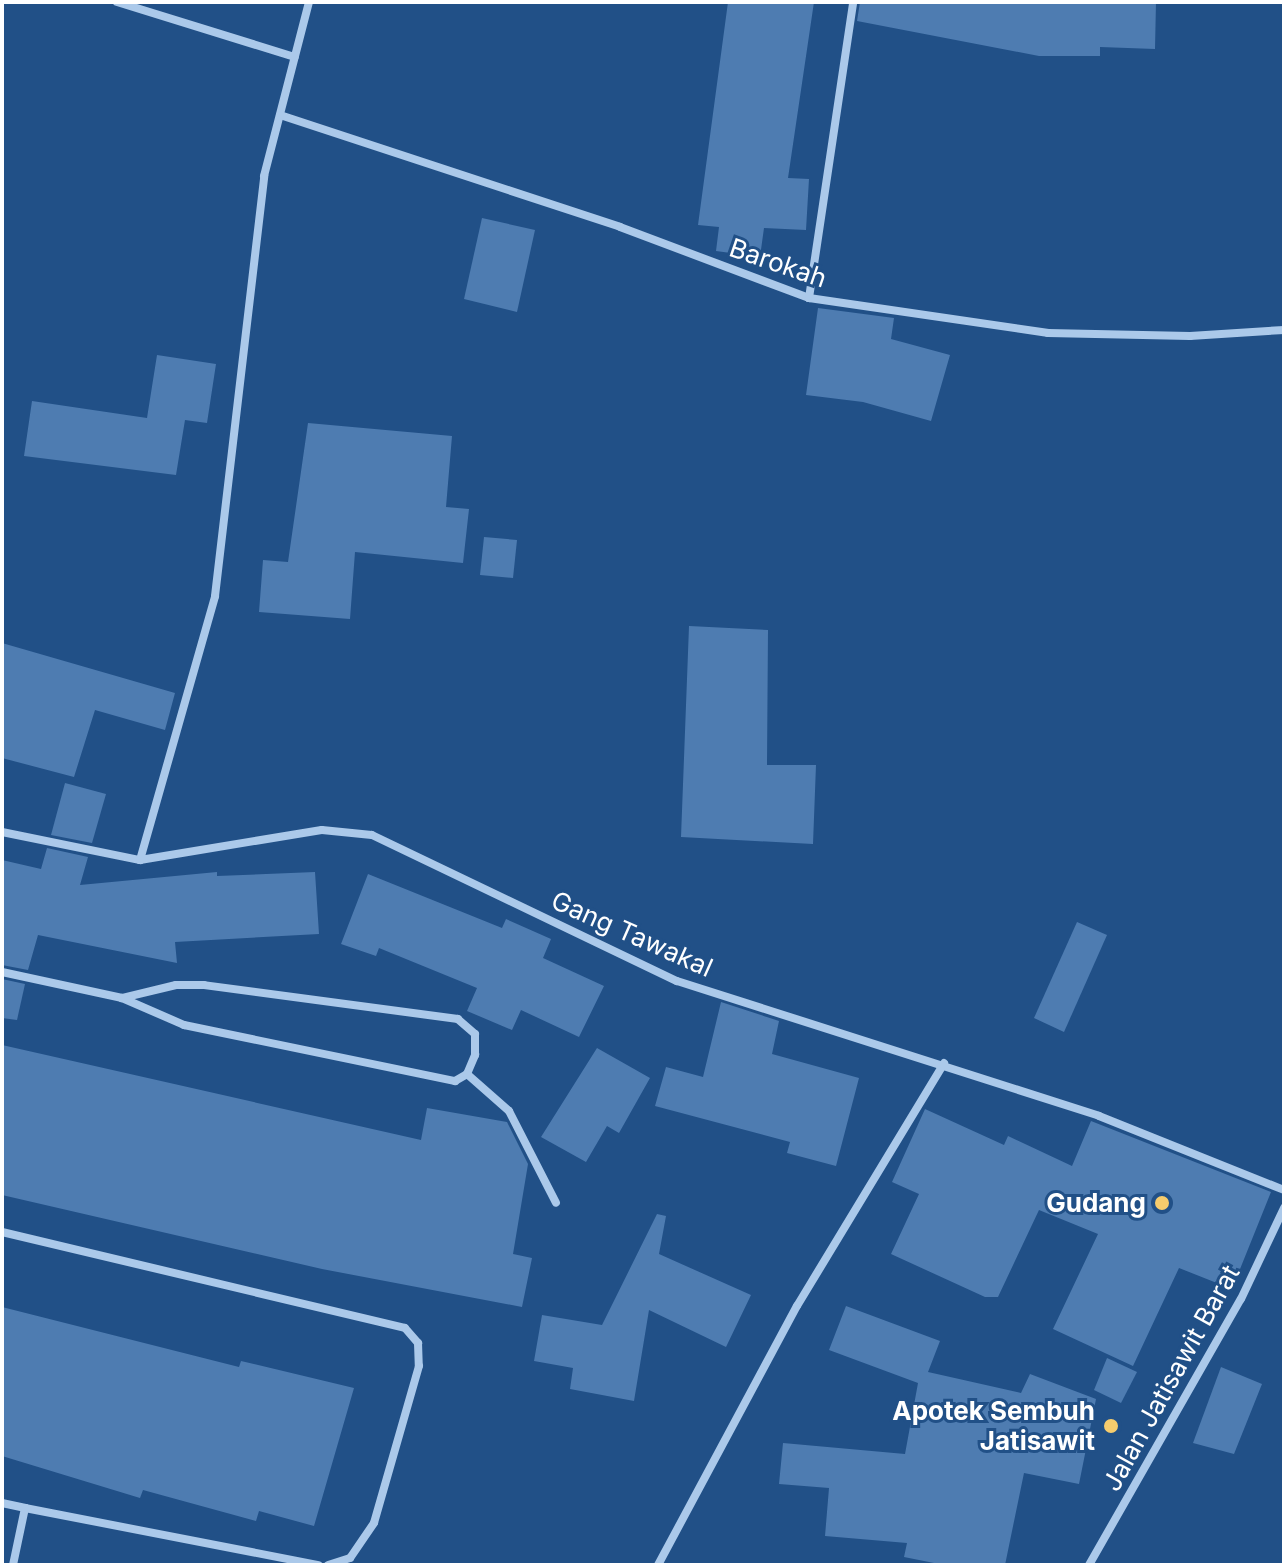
<!DOCTYPE html>
<style>
body{margin:0}
#map{position:relative;width:1286px;height:1567px;overflow:hidden;background:#215087;font-family:Inter,sans-serif}
div>[style]{position:absolute}
[style*='--x']{left:calc(var(--x)*1px);top:calc(var(--y)*1px);width:calc(var(--w)*1px);rotate:calc(var(--a)*1deg)}
.building>*{inset:0;background:#4e7cb1}
.street>*{height:8px;margin:-4px;padding:0 4px;transform-origin:4px;border-radius:4px;background:#abc9ea}
.dots>*{width:22px;height:22px;translate:-50% -50%;box-sizing:border-box;border:4px solid #215087;border-radius:50%}
span{translate:-50% -50%;white-space:nowrap;text-align:center;line-height:1.15;-webkit-text-stroke:6px #215087;paint-order:stroke}
.street-label{font-size:26px;color:#fff}
.poi-label{font-size:26px;color:#fff;font-weight:700}
.right{translate:-100% -50%;text-align:right}
.frame{position:absolute;inset:0;border:4px solid #fff;pointer-events:none}
</style>
<div id="map">
<div class="building">
<div style="clip-path:polygon(728px 2px,814px 2px,788px 178px,809px 179px,806px 230px,764px 228px,760px 257px,716px 251px,719px 227px,698px 225px)"></div>
<div style="clip-path:polygon(860px 2px,1156px 2px,1155px 49px,1100px 47px,1100px 56px,1039px 56px,857px 21px)"></div>
<div style="clip-path:polygon(482px 218px,535px 230px,517px 312px,464px 299px)"></div>
<div style="clip-path:polygon(818px 308px,894px 318px,891px 339px,950px 355px,931px 421px,863px 402px,806px 395px)"></div>
<div style="clip-path:polygon(157px 355px,216px 364px,207px 423px,185px 420px,176px 475px,24px 456px,32px 401px,147px 418px)"></div>
<div style="clip-path:polygon(308px 423px,452px 436px,446px 507px,469px 509px,463px 563px,355px 552px,350px 619px,259px 612px,263px 560px,288px 562px)"></div>
<div style="clip-path:polygon(484px 537px,517px 540px,513px 578px,480px 575px)"></div>
<div style="clip-path:polygon(689px 626px,768px 630px,767px 765px,816px 765px,813px 844px,681px 837px)"></div>
<div style="clip-path:polygon(2px 643px,175px 693px,165px 730px,95px 710px,74px 777px,2px 758px)"></div>
<div style="clip-path:polygon(65px 783px,106px 794px,92px 843px,51px 835px)"></div>
<div style="clip-path:polygon(47px 848px,88px 857px,80px 885px,217px 872px,217px 876px,315px 872px,319px 934px,175px 942px,177px 963px,38px 935px,28px 970px,2px 965px,2px 860px,41px 869px)"></div>
<div style="clip-path:polygon(368px 874px,502px 928px,506px 919px,551px 939px,543px 958px,604px 986px,579px 1037px,521px 1010px,512px 1030px,467px 1011px,477px 988px,379px 948px,376px 956px,341px 944px)"></div>
<div style="clip-path:polygon(1077px 922px,1107px 935px,1064px 1032px,1034px 1018px)"></div>
<div style="clip-path:polygon(2px 979px,25px 984px,17px 1020px,2px 1018px)"></div>
<div style="clip-path:polygon(721px 1002px,779px 1021px,772px 1054px,859px 1078px,836px 1166px,787px 1153px,790px 1142px,655px 1106px,666px 1067px,703px 1077px)"></div>
<div style="clip-path:polygon(2px 1045px,421px 1140px,427px 1108px,507px 1122px,528px 1164px,513px 1254px,532px 1258px,522px 1307px,322px 1269px,2px 1195px)"></div>
<div style="clip-path:polygon(597px 1048px,650px 1078px,619px 1133px,607px 1126px,586px 1162px,541px 1137px)"></div>
<div style="clip-path:polygon(925px 1109px,1004px 1145px,1008px 1136px,1072px 1166px,1091px 1121px,1271px 1192px,1232px 1289px,1179px 1268px,1133px 1366px,1053px 1329px,1098px 1234px,1039px 1210px,998px 1297px,985px 1297px,891px 1254px,919px 1194px,892px 1182px)"></div>
<div style="clip-path:polygon(657px 1214px,666px 1216px,659px 1254px,751px 1295px,726px 1347px,649px 1310px,634px 1401px,570px 1389px,573px 1368px,534px 1361px,542px 1315px,602px 1325px)"></div>
<div style="clip-path:polygon(846px 1306px,940px 1341px,928px 1372px,1021px 1393px,1030px 1374px,1096px 1399px,1079px 1484px,1024px 1473px,1005px 1565px,944px 1565px,904px 1557px,907px 1543px,825px 1536px,829px 1488px,779px 1484px,783px 1443px,905px 1454px,918px 1383px,829px 1350px)"></div>
<div style="clip-path:polygon(2px 1307px,239px 1367px,241px 1361px,354px 1388px,314px 1526px,259px 1511px,256px 1521px,143px 1490px,140px 1498px,2px 1456px)"></div>
<div style="clip-path:polygon(1107px 1358px,1137px 1372px,1121px 1403px,1094px 1390px)"></div>
<div style="clip-path:polygon(1221px 1367px,1262px 1384px,1234px 1454px,1193px 1443px)"></div>
</div>
<div class="street">
<div style="--x:117;--y:2;--w:186;--a:17.2"></div>
<div style="--x:280;--y:115;--w:358;--a:18.2"></div>
<div style="--x:620;--y:227;--w:202;--a:20.6"></div>
<div style="--x:809;--y:298;--w:242;--a:8.3"></div>
<div style="--x:1048;--y:333;--w:142;--a:1.2"></div>
<div style="--x:1190;--y:336;--w:94;--a:-3.7"></div>
<div style="--x:809;--y:298;--w:299;--a:-81.5"></div>
<div style="--x:2;--y:832;--w:141;--a:11.5"></div>
<div style="--x:140;--y:860;--w:184;--a:-9.4"></div>
<div style="--x:322;--y:830;--w:50;--a:5.7"></div>
<div style="--x:372;--y:835;--w:338;--a:25.6"></div>
<div style="--x:677;--y:981;--w:443;--a:17.7"></div>
<div style="--x:1099;--y:1116;--w:199;--a:21.8"></div>
<div style="--x:140;--y:860;--w:274;--a:-74.1"></div>
<div style="--x:215;--y:596;--w:423;--a:-83.3"></div>
<div style="--x:264;--y:176;--w:180;--a:-75.5"></div>
<div style="--x:2;--y:972;--w:123;--a:12.2"></div>
<div style="--x:122;--y:998;--w:68;--a:23.5"></div>
<div style="--x:184;--y:1025;--w:277;--a:11.7"></div>
<div style="--x:455;--y:1081;--w:14;--a:-30"></div>
<div style="--x:467;--y:1074;--w:21;--a:-67"></div>
<div style="--x:475;--y:1055;--w:21;--a:-90"></div>
<div style="--x:475;--y:1034;--w:23;--a:-139"></div>
<div style="--x:458;--y:1019;--w:256;--a:-172.4"></div>
<div style="--x:204;--y:985;--w:28;--a:180"></div>
<div style="--x:176;--y:985;--w:56;--a:166.5"></div>
<div style="--x:467;--y:1074;--w:56;--a:41.4"></div>
<div style="--x:509;--y:1111;--w:103;--a:62.9"></div>
<div style="--x:2;--y:1232;--w:414;--a:13.4"></div>
<div style="--x:405;--y:1328;--w:20;--a:49"></div>
<div style="--x:418;--y:1343;--w:23;--a:88"></div>
<div style="--x:419;--y:1366;--w:163;--a:106"></div>
<div style="--x:374;--y:1523;--w:42;--a:124.4"></div>
<div style="--x:350;--y:1558;--w:23;--a:162"></div>
<div style="--x:2;--y:1503;--w:24;--a:12"></div>
<div style="--x:25;--y:1508;--w:58;--a:101.9"></div>
<div style="--x:25;--y:1508;--w:299;--a:11"></div>
<div style="--x:658;--y:1565;--w:294;--a:-61.8"></div>
<div style="--x:797;--y:1306;--w:284;--a:-58.8"></div>
<div style="--x:1089;--y:1565;--w:306;--a:-60.3"></div>
<div style="--x:1241;--y:1299;--w:101;--a:-64.7"></div>
</div>
<div class="dots">
<div style="left:1162px;top:1203px;background:#f6cc6d"></div>
<div style="left:1111px;top:1426px;background:#f6cc6d"></div>
</div>
<div class="street-label">
<span style="left:778px;top:263px;rotate:19deg">Barokah</span>
<span style="left:632px;top:934px;rotate:24deg">Gang Tawakal</span>
<span style="left:1171px;top:1378px;rotate:-61deg">Jalan Jatisawit Barat</span>
</div>
<div class="poi-label">
<span class="right" style="left:1146px;top:1203px">Gudang</span>
<span class="right" style="left:1095px;top:1426px">Apotek Sembuh<br>Jatisawit</span>
</div>
<div class="frame"></div>
</div>
